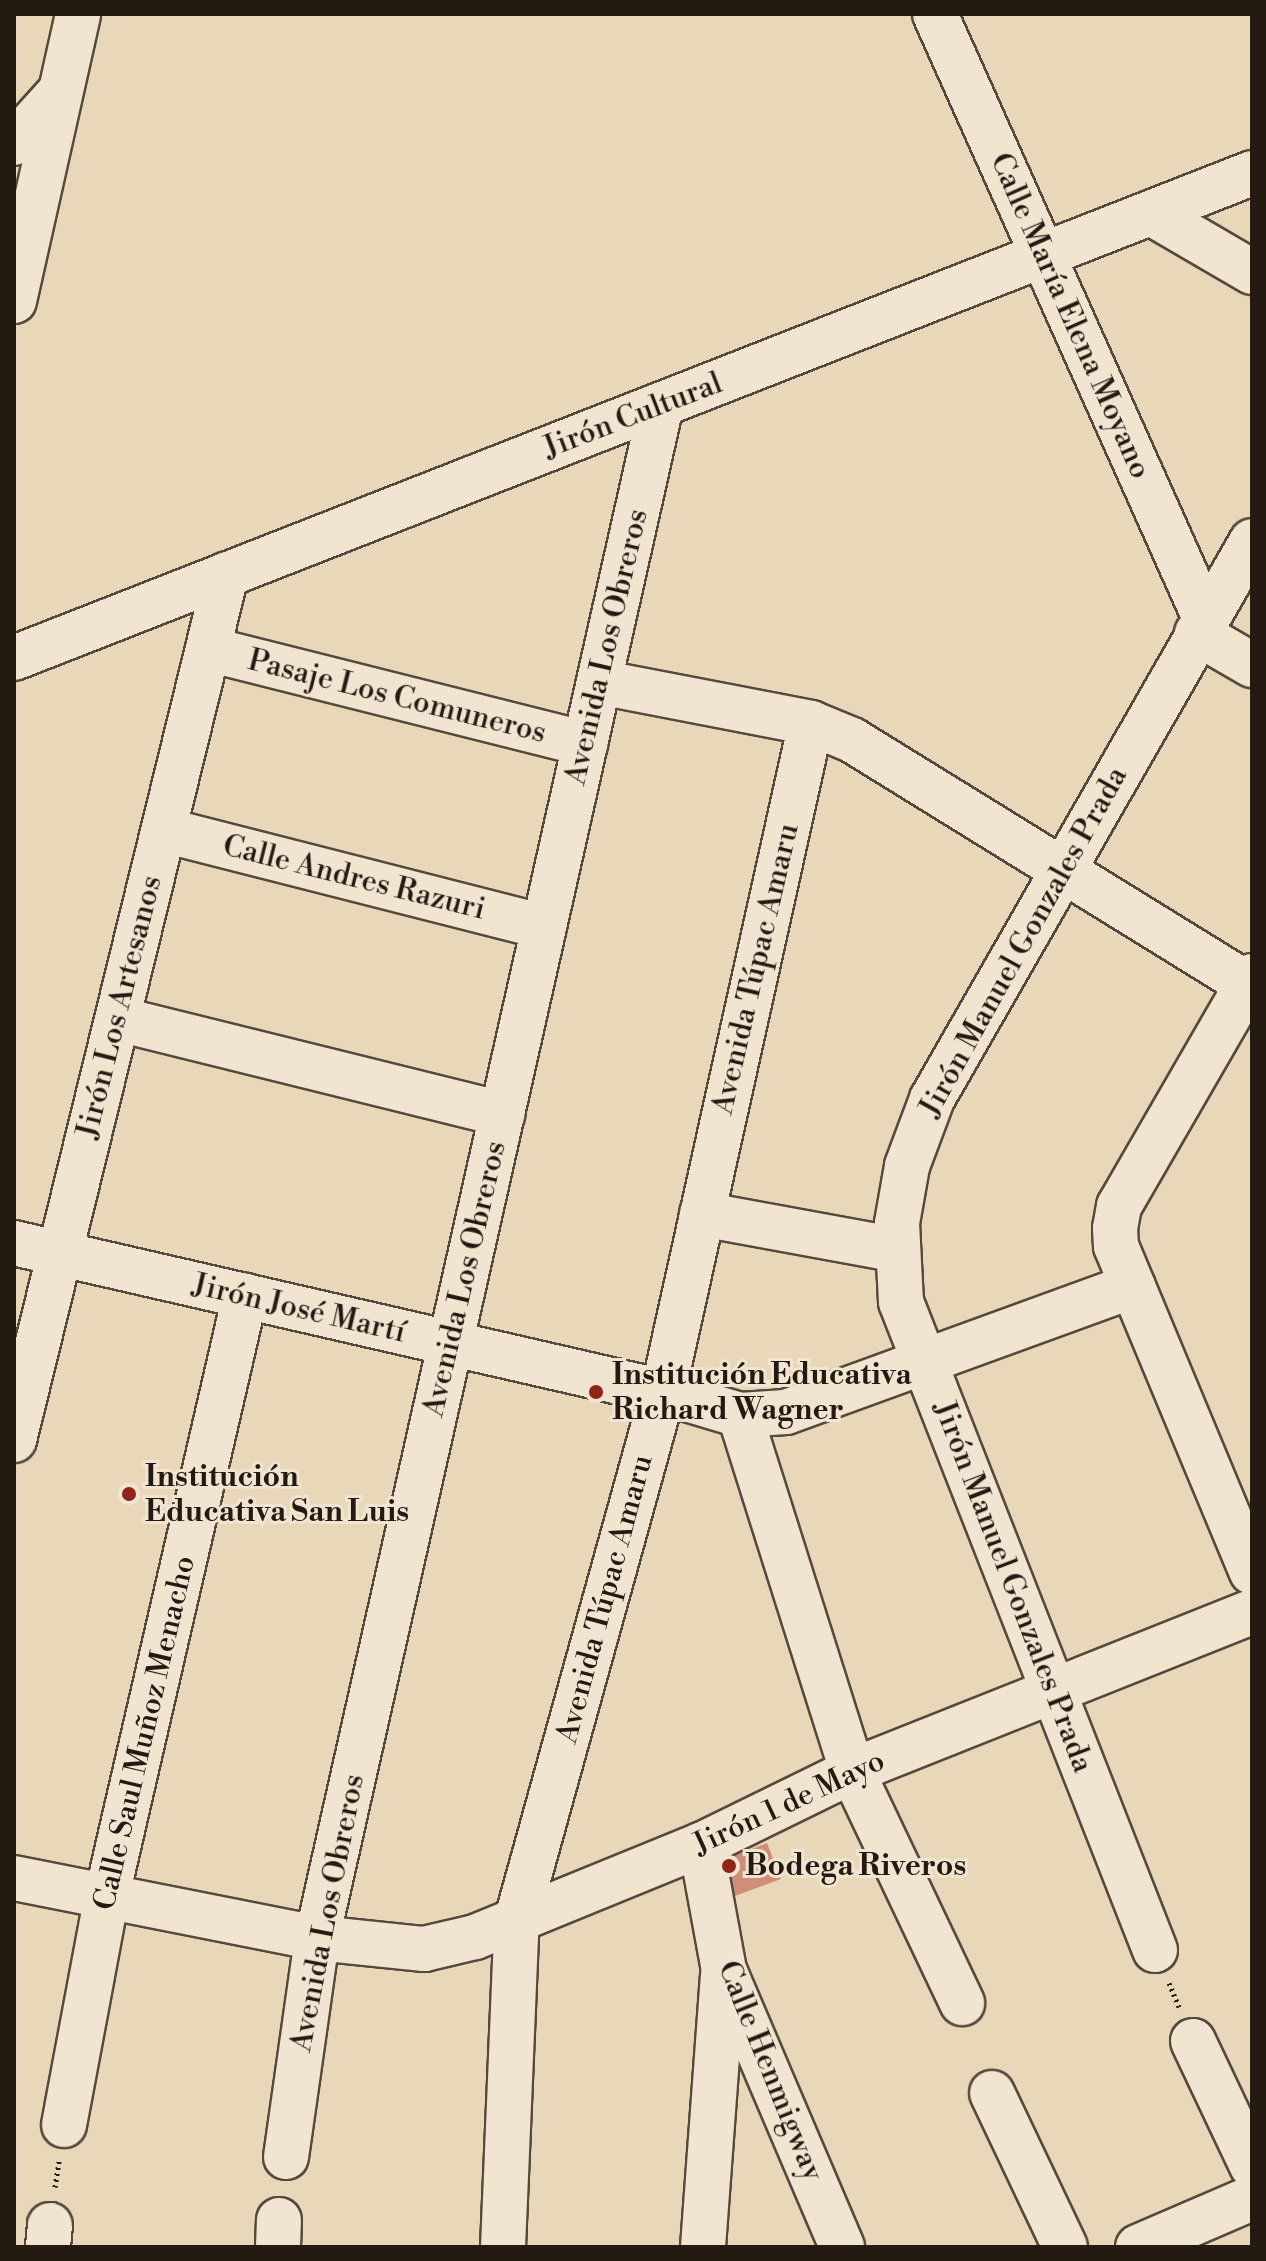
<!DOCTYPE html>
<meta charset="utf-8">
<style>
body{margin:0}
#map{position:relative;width:1266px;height:2261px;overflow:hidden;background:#e9d7ba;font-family:"Libre Bodoni",serif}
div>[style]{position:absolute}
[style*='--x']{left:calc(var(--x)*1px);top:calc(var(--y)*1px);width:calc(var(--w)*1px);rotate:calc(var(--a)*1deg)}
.building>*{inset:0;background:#d08d78}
.path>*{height:5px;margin-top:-2.5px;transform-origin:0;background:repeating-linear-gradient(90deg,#231a12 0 2px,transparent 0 6px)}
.roads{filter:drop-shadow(2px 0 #54493c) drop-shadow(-2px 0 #54493c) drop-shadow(0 2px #54493c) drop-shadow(0 -2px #54493c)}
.minor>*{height:44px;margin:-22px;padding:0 22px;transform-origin:22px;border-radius:22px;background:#f1e5d2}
.dots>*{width:22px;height:22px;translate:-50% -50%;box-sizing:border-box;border:4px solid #f1e5d2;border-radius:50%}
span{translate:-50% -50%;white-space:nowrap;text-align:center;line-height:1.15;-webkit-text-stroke:6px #f1e5d2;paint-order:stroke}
.street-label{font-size:30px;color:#231a12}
.poi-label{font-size:30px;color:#231a12;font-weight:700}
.left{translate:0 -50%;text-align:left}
.frame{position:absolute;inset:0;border:16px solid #231a12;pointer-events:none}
</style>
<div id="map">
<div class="building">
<div style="clip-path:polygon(767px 1843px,781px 1879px,732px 1897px,718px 1862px)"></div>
</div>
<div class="path">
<div style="--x:1169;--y:1983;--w:26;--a:67"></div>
<div style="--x:55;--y:2187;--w:26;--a:-81"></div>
</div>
<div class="roads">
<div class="minor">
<div style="--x:935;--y:14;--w:662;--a:65.91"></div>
<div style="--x:14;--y:143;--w:67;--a:-48"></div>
<div style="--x:1151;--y:213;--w:117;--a:30.3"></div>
<div style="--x:14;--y:301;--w:294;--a:-77.4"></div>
<div style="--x:1197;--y:633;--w:64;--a:30.2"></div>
<div style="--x:208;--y:649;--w:389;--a:14.1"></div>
<div style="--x:14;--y:658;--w:1330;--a:-21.39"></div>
<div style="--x:599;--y:682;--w:216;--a:10.9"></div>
<div style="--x:811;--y:723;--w:44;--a:22.5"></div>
<div style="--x:852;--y:740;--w:470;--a:31.7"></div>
<div style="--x:164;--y:830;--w:392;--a:14.3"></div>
<div style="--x:1252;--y:976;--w:266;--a:120"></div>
<div style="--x:1119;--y:1206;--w:22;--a:100"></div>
<div style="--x:1115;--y:1228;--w:18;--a:87"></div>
<div style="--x:1116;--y:1246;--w:353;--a:67.4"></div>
<div style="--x:118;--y:1019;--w:396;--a:13.9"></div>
<div style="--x:702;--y:1214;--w:199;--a:10.4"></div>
<div style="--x:14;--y:1243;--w:666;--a:12.93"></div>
<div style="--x:663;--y:1392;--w:80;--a:16.6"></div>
<div style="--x:740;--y:1415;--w:46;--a:-3.7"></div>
<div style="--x:786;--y:1412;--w:369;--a:-20"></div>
<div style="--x:740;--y:1415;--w:373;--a:72.5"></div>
<div style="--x:852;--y:1771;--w:257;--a:64.6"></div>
<div style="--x:14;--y:1440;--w:891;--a:-76.23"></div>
<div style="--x:701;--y:1845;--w:127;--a:79.6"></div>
<div style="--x:724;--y:1970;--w:301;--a:66.9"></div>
<div style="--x:14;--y:1878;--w:309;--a:11.2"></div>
<div style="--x:317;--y:1938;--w:108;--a:5.9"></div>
<div style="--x:424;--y:1949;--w:52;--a:-13.2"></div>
<div style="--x:475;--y:1937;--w:244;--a:-22.2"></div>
<div style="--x:701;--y:1845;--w:168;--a:-26.1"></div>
<div style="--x:852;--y:1771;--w:430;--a:-21.7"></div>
<div style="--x:1155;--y:1950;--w:696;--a:-111.4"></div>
<div style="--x:901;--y:1302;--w:79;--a:-92.9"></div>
<div style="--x:897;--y:1223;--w:58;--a:-80"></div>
<div style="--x:907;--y:1166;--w:72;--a:-69.5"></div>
<div style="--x:932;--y:1099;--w:643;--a:-60.17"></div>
<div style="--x:1193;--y:2041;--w:138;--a:64.7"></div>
<div style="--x:992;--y:2093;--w:170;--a:64.6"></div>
<div style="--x:64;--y:2125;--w:234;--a:-79.4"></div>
<div style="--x:107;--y:1895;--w:615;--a:-77.03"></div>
<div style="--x:286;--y:2157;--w:221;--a:-81.9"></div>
<div style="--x:317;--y:1938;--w:1571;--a:-77.35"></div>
<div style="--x:48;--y:2247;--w:22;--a:-85"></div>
<div style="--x:278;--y:2247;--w:27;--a:-88"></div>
<div style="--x:503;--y:2247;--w:328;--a:-87.6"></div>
<div style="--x:517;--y:1919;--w:547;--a:-74.52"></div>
<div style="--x:663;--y:1392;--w:685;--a:-77.53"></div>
<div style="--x:703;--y:2247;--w:272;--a:-85.8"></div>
<div style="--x:1138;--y:2247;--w:124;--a:-23.3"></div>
</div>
</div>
<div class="dots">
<div style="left:596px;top:1392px;background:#8f2418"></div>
<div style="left:129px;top:1494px;background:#8f2418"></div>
<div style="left:729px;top:1866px;background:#8f2418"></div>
</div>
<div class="street-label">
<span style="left:1070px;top:316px;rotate:66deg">Calle María Elena Moyano</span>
<span style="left:633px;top:416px;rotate:-21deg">Jirón Cultural</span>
<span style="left:607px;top:647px;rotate:-77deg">Avenida Los Obreros</span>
<span style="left:397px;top:697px;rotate:14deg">Pasaje Los Comuneros</span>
<span style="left:354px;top:878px;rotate:14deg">Calle Andres Razuri</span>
<span style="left:1024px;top:942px;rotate:-61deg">Jirón Manuel Gonzales Prada</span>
<span style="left:756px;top:969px;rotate:-77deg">Avenida Túpac Amaru</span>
<span style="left:120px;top:1007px;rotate:-76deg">Jirón Los Artesanos</span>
<span style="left:465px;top:1279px;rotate:-77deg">Avenida Los Obreros</span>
<span style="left:299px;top:1309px;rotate:13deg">Jirón José Martí</span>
<span style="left:1013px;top:1587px;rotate:69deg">Jirón Manuel Gonzales Prada</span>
<span style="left:605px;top:1599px;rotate:-75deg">Avenida Túpac Amaru</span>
<span style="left:145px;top:1733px;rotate:-77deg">Calle Saul Muñoz Menacho</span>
<span style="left:789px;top:1803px;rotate:-25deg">Jirón 1 de Mayo</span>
<span style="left:328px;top:1913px;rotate:-79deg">Avenida Los Obreros</span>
<span style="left:770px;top:2071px;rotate:68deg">Calle Henmigway</span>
</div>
<div class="poi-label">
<span class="left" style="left:612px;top:1392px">Institución Educativa<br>Richard Wagner</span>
<span class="left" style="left:145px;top:1494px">Institución<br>Educativa San Luis</span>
<span class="left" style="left:745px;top:1866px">Bodega Riveros</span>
</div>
<div class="frame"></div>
</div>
